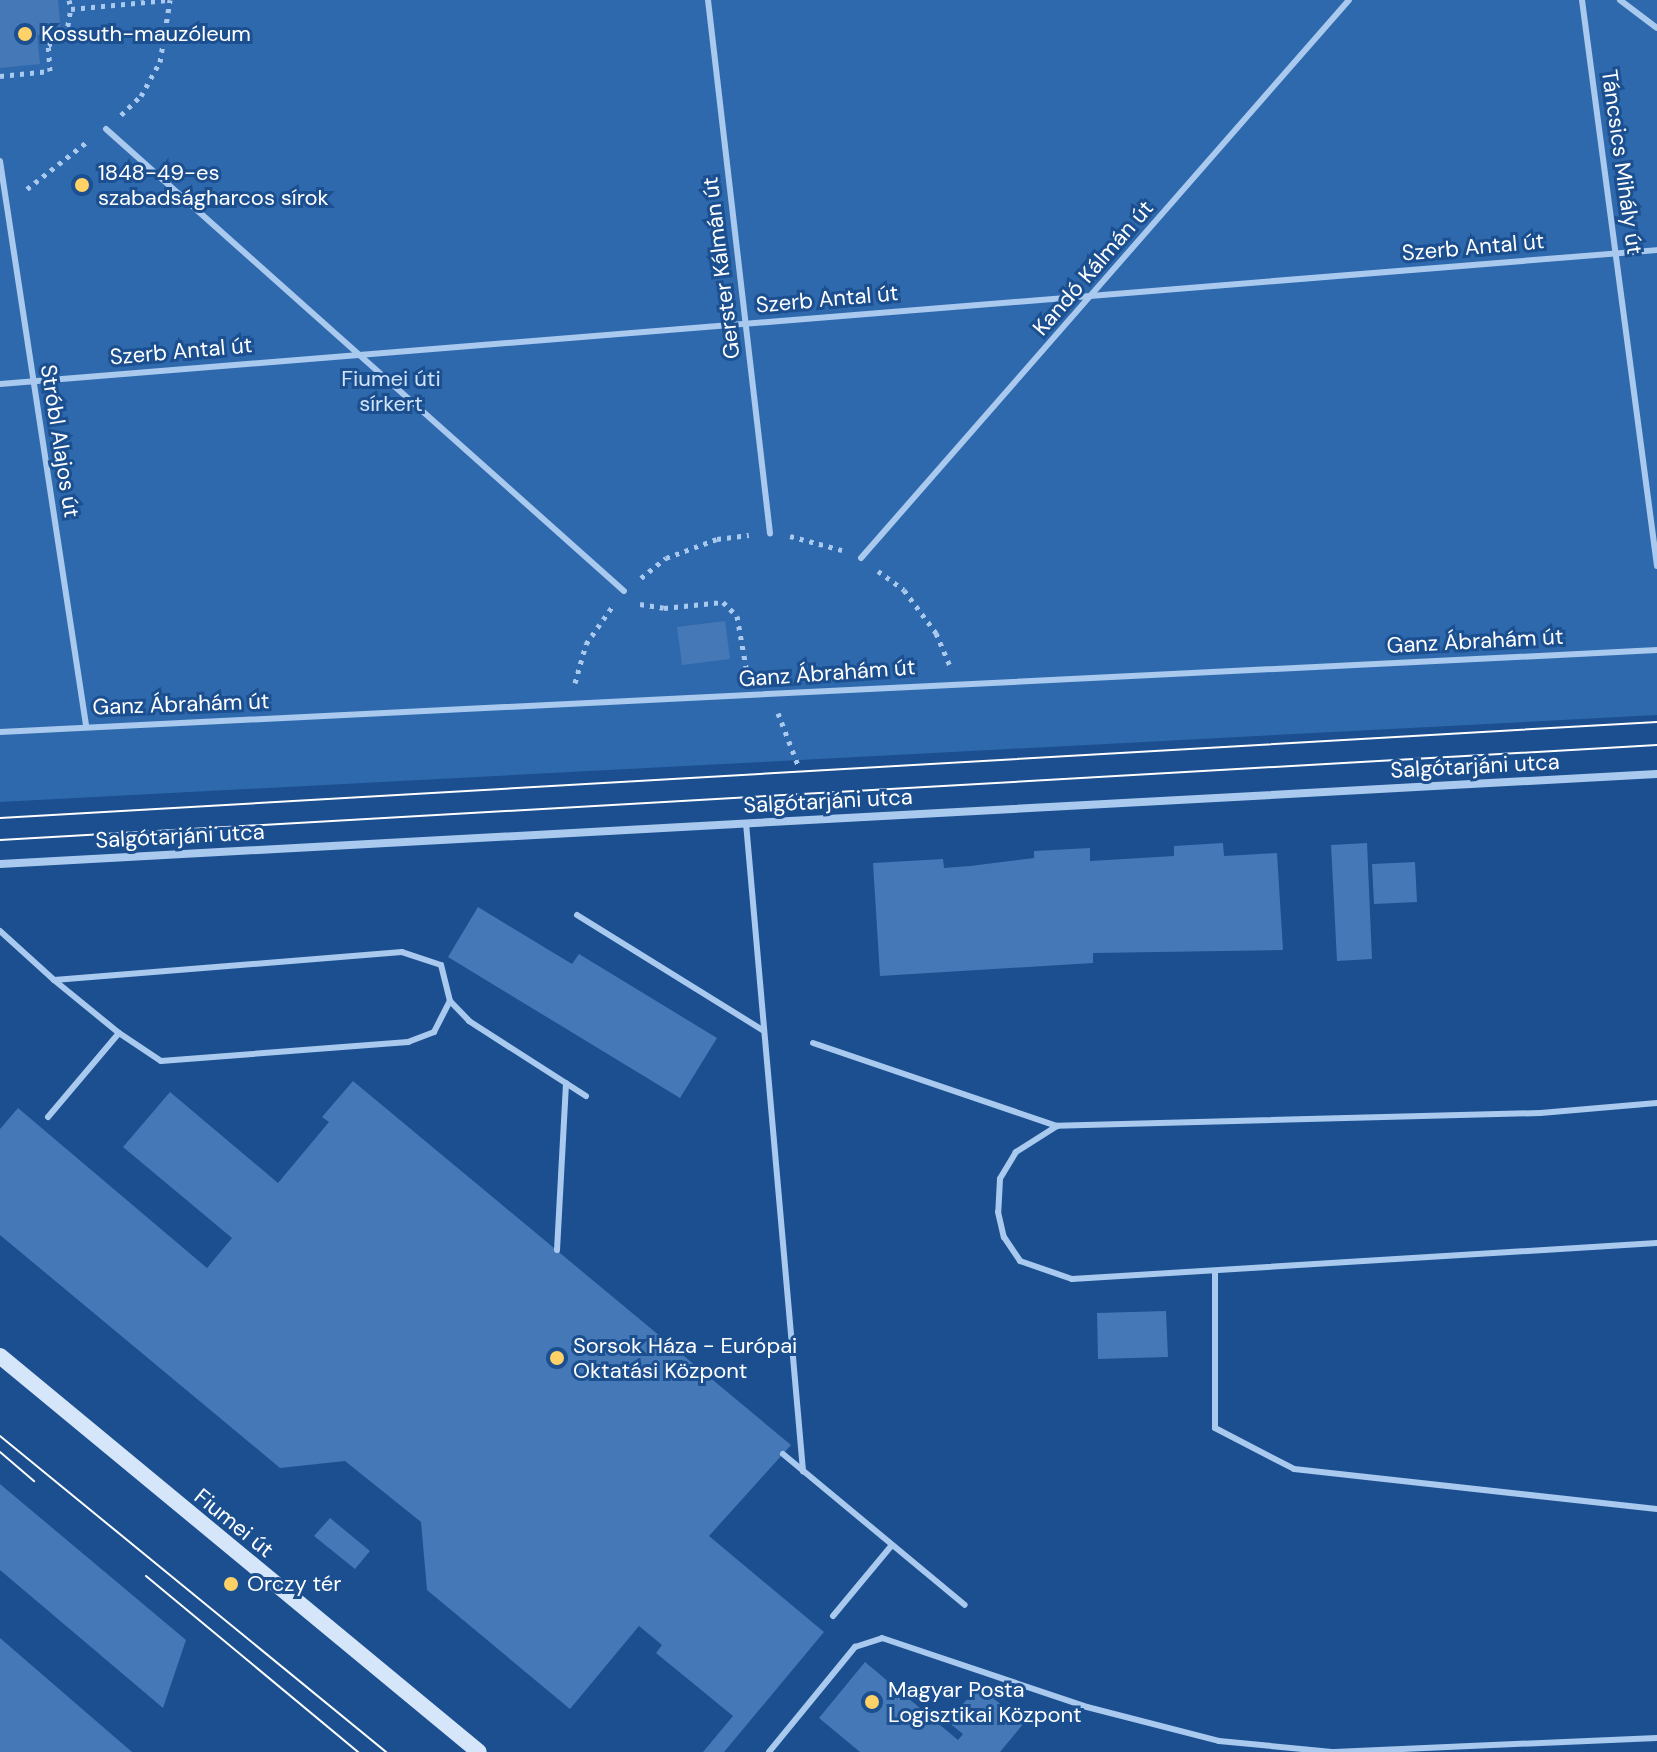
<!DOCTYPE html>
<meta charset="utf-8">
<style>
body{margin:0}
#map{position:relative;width:1657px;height:1752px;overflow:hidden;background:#1b4f8f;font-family:"DM Sans",sans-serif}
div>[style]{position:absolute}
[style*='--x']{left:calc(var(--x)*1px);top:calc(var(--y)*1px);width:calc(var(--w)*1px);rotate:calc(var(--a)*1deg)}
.green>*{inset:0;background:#2e69ad}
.building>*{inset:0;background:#4478b7}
.path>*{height:5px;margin-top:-2.5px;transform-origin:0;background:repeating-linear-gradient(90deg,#a9c9ee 0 4px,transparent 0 10px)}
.service>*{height:6px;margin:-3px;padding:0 3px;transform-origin:3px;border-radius:3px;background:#a9c9ee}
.minor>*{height:8px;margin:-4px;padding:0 4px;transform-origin:4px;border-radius:4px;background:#a9c9ee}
.secondary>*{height:16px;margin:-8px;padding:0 8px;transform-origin:8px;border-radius:8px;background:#d6e6fa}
.tram>*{height:2px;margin:-1px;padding:0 1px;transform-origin:1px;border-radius:1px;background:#fff}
.dots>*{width:22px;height:22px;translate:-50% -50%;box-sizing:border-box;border:4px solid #1b4f8f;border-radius:50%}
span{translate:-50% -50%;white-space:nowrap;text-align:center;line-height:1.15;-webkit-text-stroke:6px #1b4f8f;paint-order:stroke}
.poi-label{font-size:22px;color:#fff}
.left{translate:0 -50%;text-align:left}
.street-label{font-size:22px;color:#fff}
.park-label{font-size:22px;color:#cfe3fa}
</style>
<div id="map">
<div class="green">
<div style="clip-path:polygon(0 0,1657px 0,1657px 715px,0 802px)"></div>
</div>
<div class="building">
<div style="clip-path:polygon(0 0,58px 0,61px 33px,37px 35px,40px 64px,0 68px)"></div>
<div style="clip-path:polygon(725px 621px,730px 659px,682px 665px,677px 627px)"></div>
<div style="clip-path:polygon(1223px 843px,1224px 856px,1277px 853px,1283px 950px,1093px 953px,1093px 963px,880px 976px,873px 863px,943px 859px,944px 868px,970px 866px,1034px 858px,1034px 851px,1090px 848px,1090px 861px,1174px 856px,1174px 846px)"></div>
<div style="clip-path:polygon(1367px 843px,1372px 959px,1337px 961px,1331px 845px)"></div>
<div style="clip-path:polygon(1415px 862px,1417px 902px,1374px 904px,1372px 864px)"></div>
<div style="clip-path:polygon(478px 907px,572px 964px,579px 954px,717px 1038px,680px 1098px,448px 957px)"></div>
<div style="clip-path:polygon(353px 1081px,791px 1445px,709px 1536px,824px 1632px,724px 1752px,703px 1752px,733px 1716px,656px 1653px,662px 1645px,639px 1626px,570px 1709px,427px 1590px,421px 1522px,345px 1461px,280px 1468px,0 1235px,0 1129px,18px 1108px,207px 1268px,232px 1238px,123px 1147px,170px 1092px,278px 1183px,329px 1122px,322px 1117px)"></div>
<div style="clip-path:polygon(1166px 1311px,1168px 1357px,1098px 1359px,1097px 1313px)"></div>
<div style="clip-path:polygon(0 1484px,186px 1640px,163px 1708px,0 1570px)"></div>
<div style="clip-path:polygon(330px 1518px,370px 1551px,355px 1569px,314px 1536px)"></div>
<div style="clip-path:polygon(0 1638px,132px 1752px,0 1752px)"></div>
<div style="clip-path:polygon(865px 1662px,958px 1740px,963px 1734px,948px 1722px,978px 1686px,1024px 1723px,1000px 1752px,860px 1752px,819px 1718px)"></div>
</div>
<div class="path">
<div style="--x:69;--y:0;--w:9;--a:77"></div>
<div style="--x:71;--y:9;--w:97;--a:-5.3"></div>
<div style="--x:0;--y:76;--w:50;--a:-5.7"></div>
<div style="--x:50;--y:71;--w:26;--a:-94"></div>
<div style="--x:48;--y:45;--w:20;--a:-27"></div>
<div style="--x:66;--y:36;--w:27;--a:-80"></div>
<div style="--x:121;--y:115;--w:28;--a:-44"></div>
<div style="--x:141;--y:96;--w:39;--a:-61"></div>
<div style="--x:160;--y:62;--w:63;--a:-80.8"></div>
<div style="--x:27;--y:189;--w:78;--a:-38.2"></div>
<div style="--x:790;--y:536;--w:54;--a:15.1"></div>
<div style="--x:878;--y:571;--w:32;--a:36"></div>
<div style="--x:904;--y:590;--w:54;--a:53.3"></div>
<div style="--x:936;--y:633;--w:36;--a:67"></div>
<div style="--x:641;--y:578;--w:32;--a:-39"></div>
<div style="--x:666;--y:558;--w:54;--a:-20.4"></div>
<div style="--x:717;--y:539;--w:32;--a:-7"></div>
<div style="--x:640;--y:604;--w:24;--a:9"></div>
<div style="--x:664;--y:608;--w:59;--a:-5.8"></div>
<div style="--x:723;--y:602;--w:20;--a:45"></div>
<div style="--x:737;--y:616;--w:58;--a:80"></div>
<div style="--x:575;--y:683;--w:41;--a:-74.2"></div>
<div style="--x:586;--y:644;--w:45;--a:-54.9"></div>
<div style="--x:778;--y:713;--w:56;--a:69"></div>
</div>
<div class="service">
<div style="--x:708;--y:0;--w:537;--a:83.37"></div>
<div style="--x:1582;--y:0;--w:571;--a:82.45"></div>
<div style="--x:1620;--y:0;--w:46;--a:37.1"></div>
<div style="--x:106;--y:129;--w:694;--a:41.73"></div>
<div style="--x:0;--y:161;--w:571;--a:81.33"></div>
<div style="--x:0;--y:384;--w:1662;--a:-4.62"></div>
<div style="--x:861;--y:558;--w:741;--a:-48.83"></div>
<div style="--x:0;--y:732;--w:1659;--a:-2.83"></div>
<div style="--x:746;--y:823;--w:651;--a:84.97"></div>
<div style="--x:577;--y:915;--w:220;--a:31.8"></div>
<div style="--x:0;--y:931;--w:73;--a:42.2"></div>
<div style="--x:54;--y:980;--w:84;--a:39.2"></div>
<div style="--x:119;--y:1033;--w:50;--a:33.7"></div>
<div style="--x:161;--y:1061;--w:248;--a:-4.4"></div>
<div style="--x:408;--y:1042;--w:28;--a:-21"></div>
<div style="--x:434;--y:1032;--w:35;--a:-63"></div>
<div style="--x:450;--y:1001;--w:37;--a:-104"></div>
<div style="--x:441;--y:965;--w:41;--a:-161.6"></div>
<div style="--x:402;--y:952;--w:349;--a:175.4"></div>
<div style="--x:450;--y:1001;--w:28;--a:46"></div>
<div style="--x:469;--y:1021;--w:139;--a:32.7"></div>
<div style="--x:813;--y:1043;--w:258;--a:18.8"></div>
<div style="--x:1657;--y:1103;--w:117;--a:175.1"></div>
<div style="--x:1540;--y:1113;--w:483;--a:178.5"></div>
<div style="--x:1057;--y:1126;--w:49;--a:147.6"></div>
<div style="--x:1016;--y:1152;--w:31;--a:121"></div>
<div style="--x:1000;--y:1179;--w:33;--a:93"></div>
<div style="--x:998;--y:1212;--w:26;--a:77"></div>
<div style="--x:1004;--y:1237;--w:29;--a:56"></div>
<div style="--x:1020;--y:1261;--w:55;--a:19.1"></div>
<div style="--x:1072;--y:1279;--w:586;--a:-3.52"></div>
<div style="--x:48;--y:1117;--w:110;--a:-49.8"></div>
<div style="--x:557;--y:1250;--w:167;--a:-86.9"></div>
<div style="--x:1215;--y:1271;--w:157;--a:90"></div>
<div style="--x:1215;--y:1428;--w:89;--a:27.4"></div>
<div style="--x:1294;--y:1469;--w:365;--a:6.3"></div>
<div style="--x:783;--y:1454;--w:236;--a:39.7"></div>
<div style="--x:833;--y:1616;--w:92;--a:-50.3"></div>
<div style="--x:769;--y:1752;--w:136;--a:-50.7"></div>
<div style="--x:855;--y:1647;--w:28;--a:-18"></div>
<div style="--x:882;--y:1638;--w:216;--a:18.6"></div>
<div style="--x:1087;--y:1707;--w:136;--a:14.4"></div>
<div style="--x:1219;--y:1741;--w:116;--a:5.5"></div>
<div style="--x:1334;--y:1752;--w:323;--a:-2.5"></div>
</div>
<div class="minor">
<div style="--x:0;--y:864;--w:1659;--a:-3.11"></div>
</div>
<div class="secondary">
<div style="--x:0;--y:1356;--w:621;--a:39.58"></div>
</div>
<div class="tram">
<div style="--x:0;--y:818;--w:1660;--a:-3.32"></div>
<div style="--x:0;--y:840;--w:1660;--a:-3.28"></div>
<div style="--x:0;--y:1436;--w:499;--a:39.3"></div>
<div style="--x:0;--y:1452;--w:45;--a:40.5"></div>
<div style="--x:146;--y:1576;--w:276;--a:39.7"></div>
</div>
<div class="dots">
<div style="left:25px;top:34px;background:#ffd166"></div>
<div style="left:82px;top:185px;background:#ffd166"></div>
<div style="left:557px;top:1358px;background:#ffd166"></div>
<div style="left:231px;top:1584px;background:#ffd166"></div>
<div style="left:872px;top:1702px;background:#ffd166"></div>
</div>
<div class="poi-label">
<span class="left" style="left:41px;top:34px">Kossuth-mauzóleum</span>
<span class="left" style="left:98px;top:185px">1848-49-es<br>szabadságharcos sírok</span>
<span class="left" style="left:573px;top:1358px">Sorsok Háza - Európai<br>Oktatási Központ</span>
<span class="left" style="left:247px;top:1584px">Orczy tér</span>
<span class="left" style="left:888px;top:1702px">Magyar Posta<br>Logisztikai Központ</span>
</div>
<div class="street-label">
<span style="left:1622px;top:162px;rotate:82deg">Táncsics Mihály út</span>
<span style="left:1473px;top:247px;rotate:-5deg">Szerb Antal út</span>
<span style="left:721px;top:268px;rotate:-97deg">Gerster Kálmán út</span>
<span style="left:1093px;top:268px;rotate:-49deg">Kandó Kálmán út</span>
<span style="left:827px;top:299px;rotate:-5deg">Szerb Antal út</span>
<span style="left:181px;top:351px;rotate:-5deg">Szerb Antal út</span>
<span style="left:60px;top:441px;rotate:81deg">Stróbl Alajos út</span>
<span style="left:1475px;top:641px;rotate:-3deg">Ganz Ábrahám út</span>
<span style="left:827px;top:673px;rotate:-4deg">Ganz Ábrahám út</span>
<span style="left:181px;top:704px;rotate:-2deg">Ganz Ábrahám út</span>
<span style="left:1475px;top:766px;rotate:-3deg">Salgótarjáni utca</span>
<span style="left:828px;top:801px;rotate:-3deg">Salgótarjáni utca</span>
<span style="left:180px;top:836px;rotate:-3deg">Salgótarjáni utca</span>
<span style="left:234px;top:1523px;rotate:39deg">Fiumei út</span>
</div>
<div class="park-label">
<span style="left:391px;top:391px">Fiumei úti<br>sírkert</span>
</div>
</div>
